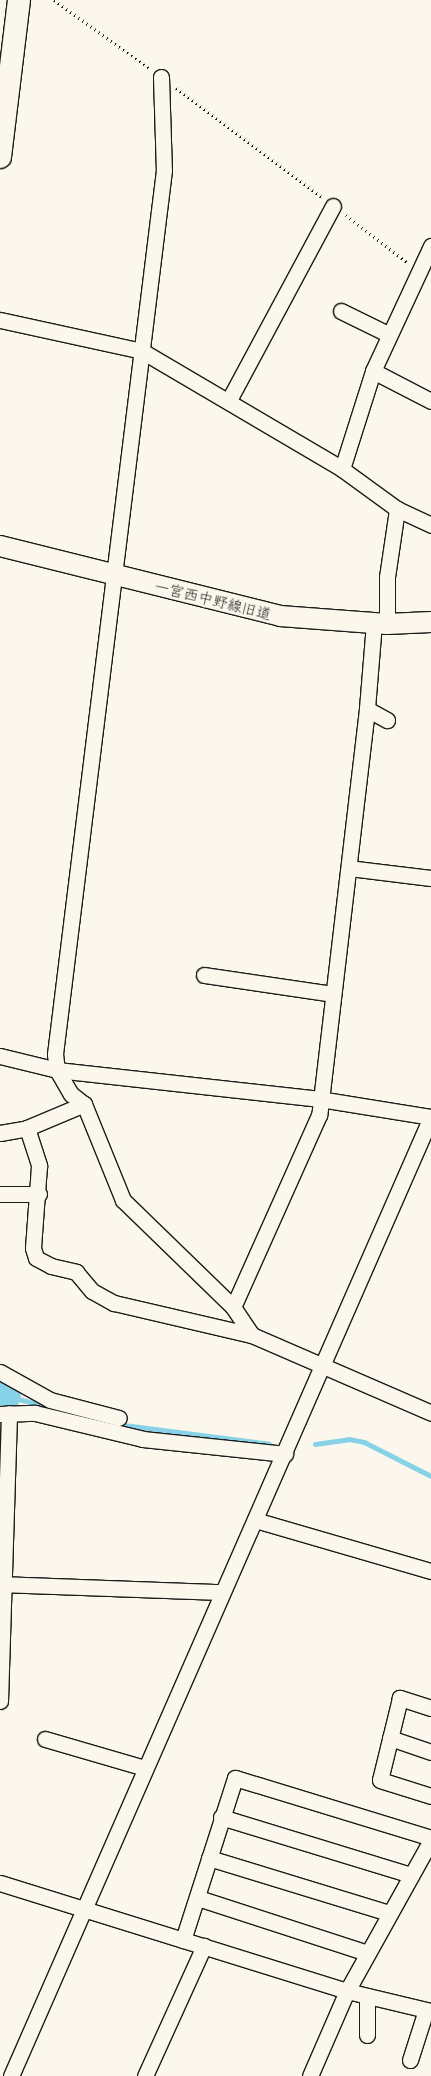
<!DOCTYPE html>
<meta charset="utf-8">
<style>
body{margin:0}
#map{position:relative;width:431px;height:2076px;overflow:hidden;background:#fbf7ec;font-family:Mali,"Klee One",sans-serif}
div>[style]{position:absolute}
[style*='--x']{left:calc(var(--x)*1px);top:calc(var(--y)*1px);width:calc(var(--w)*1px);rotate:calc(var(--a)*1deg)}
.stream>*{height:5px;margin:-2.5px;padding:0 2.5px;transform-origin:2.5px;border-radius:2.5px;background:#87d2e7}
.river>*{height:30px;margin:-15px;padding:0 15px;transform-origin:15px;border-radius:15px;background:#87d2e7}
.path>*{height:3px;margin-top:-1.5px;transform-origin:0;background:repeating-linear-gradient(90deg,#1c1c1c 0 1px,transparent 0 5px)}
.roads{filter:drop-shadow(1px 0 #1c1c1c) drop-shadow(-1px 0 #1c1c1c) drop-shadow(0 1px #1c1c1c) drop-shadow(0 -1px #1c1c1c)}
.minor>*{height:15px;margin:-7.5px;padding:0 7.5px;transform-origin:7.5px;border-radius:7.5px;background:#fbf7ec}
.tertiary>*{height:20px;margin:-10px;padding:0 10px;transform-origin:10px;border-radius:10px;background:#fbf7ec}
.secondary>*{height:22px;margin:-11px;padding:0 11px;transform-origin:11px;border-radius:11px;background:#fbf7ec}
span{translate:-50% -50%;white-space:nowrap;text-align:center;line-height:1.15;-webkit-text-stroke:4.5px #fbf7ec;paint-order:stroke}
.street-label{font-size:15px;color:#1c1c1c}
</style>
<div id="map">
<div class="stream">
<div style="--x:4;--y:1410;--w:14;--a:-82"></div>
<div style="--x:6;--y:1396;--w:45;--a:14"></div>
<div style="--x:116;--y:1424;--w:154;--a:7.4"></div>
<div style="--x:315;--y:1444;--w:34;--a:-8"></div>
<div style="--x:349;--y:1439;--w:15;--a:11"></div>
<div style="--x:364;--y:1442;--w:75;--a:26.9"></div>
</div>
<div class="river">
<div style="--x:0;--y:1394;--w:6;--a:18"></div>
</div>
<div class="path">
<div style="--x:54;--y:0;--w:118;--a:35.7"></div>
<div style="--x:176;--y:88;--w:184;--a:36.8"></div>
<div style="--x:346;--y:215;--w:78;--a:37.7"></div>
</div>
<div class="roads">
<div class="minor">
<div style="--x:161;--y:77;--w:93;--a:88.2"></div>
<div style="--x:164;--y:170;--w:891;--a:97.03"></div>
<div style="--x:55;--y:1054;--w:16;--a:83"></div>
<div style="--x:57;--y:1070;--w:28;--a:60"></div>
<div style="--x:71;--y:1094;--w:16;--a:38"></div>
<div style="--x:84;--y:1104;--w:104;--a:67.9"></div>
<div style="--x:123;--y:1200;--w:153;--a:44.2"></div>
<div style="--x:341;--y:311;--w:52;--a:26.1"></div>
<div style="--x:0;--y:320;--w:145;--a:12.3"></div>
<div style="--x:142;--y:351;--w:232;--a:30.5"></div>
<div style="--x:342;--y:469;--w:68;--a:36"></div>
<div style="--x:397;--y:509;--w:38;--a:25"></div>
<div style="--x:373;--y:371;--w:65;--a:27.3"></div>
<div style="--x:229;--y:400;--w:220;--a:-61.8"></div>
<div style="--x:342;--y:469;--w:103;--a:-72.4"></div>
<div style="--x:373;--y:371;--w:138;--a:-65.1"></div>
<div style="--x:374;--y:623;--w:86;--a:94.7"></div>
<div style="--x:367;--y:709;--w:409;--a:96.7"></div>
<div style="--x:319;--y:1115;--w:210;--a:114.1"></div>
<div style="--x:233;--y:1307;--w:34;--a:56"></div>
<div style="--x:252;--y:1335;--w:195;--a:23.5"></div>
<div style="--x:387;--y:624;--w:47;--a:-90"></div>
<div style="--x:387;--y:577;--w:69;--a:-81.6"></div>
<div style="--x:367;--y:709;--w:23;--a:29"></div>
<div style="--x:349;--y:868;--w:83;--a:7"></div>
<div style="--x:204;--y:975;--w:129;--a:8.4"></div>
<div style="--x:0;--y:1056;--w:59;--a:13.8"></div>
<div style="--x:57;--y:1070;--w:265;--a:6.3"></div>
<div style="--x:320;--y:1099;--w:112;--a:9.2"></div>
<div style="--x:27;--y:1128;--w:40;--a:72"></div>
<div style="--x:39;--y:1166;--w:82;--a:94.2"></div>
<div style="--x:33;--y:1248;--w:10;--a:73"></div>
<div style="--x:36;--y:1258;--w:17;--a:28"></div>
<div style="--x:51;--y:1266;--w:26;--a:13"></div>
<div style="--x:76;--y:1272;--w:25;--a:50"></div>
<div style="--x:92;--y:1291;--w:25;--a:29"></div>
<div style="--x:114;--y:1303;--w:142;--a:13.1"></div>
<div style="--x:0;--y:1133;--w:27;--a:-10"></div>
<div style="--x:27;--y:1128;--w:62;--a:-22.8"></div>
<div style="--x:0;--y:1194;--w:39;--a:0"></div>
<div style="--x:0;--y:1372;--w:57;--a:29.2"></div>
<div style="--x:50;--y:1400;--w:71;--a:14.6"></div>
<div style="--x:0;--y:1414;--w:35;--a:-2"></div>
<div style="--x:35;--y:1413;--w:111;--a:13.5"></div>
<div style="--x:143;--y:1439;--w:143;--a:6"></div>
<div style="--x:255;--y:1520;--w:183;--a:16.2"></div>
<div style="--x:0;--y:1584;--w:221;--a:2.1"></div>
<div style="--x:0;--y:1701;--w:288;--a:-88.2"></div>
<div style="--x:431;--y:1708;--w:33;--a:-162"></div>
<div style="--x:400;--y:1698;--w:84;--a:103.7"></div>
<div style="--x:380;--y:1780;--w:53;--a:17.4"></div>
<div style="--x:390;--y:1738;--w:43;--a:18.9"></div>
<div style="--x:45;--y:1739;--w:104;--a:16.2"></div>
<div style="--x:221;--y:1817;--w:199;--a:17"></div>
<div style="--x:209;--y:1858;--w:188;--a:17"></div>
<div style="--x:0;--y:1883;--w:363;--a:17.3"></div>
<div style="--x:347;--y:1991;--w:86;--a:13.4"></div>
<div style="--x:198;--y:1898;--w:178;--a:18"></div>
<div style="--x:183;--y:1940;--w:170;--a:-72.2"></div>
<div style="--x:235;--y:1778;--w:205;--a:17"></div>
<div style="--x:367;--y:1996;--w:39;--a:90"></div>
<div style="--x:410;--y:2060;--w:52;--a:-72.3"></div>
<div style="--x:11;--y:2076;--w:1047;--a:-66.35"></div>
<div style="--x:145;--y:2076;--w:143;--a:-65.6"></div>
<div style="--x:310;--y:2076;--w:93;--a:-66.5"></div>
<div style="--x:347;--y:1991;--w:173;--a:-60.9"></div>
</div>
<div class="tertiary">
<div style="--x:0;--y:546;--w:289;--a:14"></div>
<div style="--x:280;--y:616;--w:107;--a:4.3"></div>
<div style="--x:387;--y:624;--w:44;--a:-2.6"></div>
</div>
<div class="secondary">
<div style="--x:0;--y:157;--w:158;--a:-83.1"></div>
</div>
</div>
<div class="street-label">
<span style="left:213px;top:600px;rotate:14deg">一宮西中野線旧道</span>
</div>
</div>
